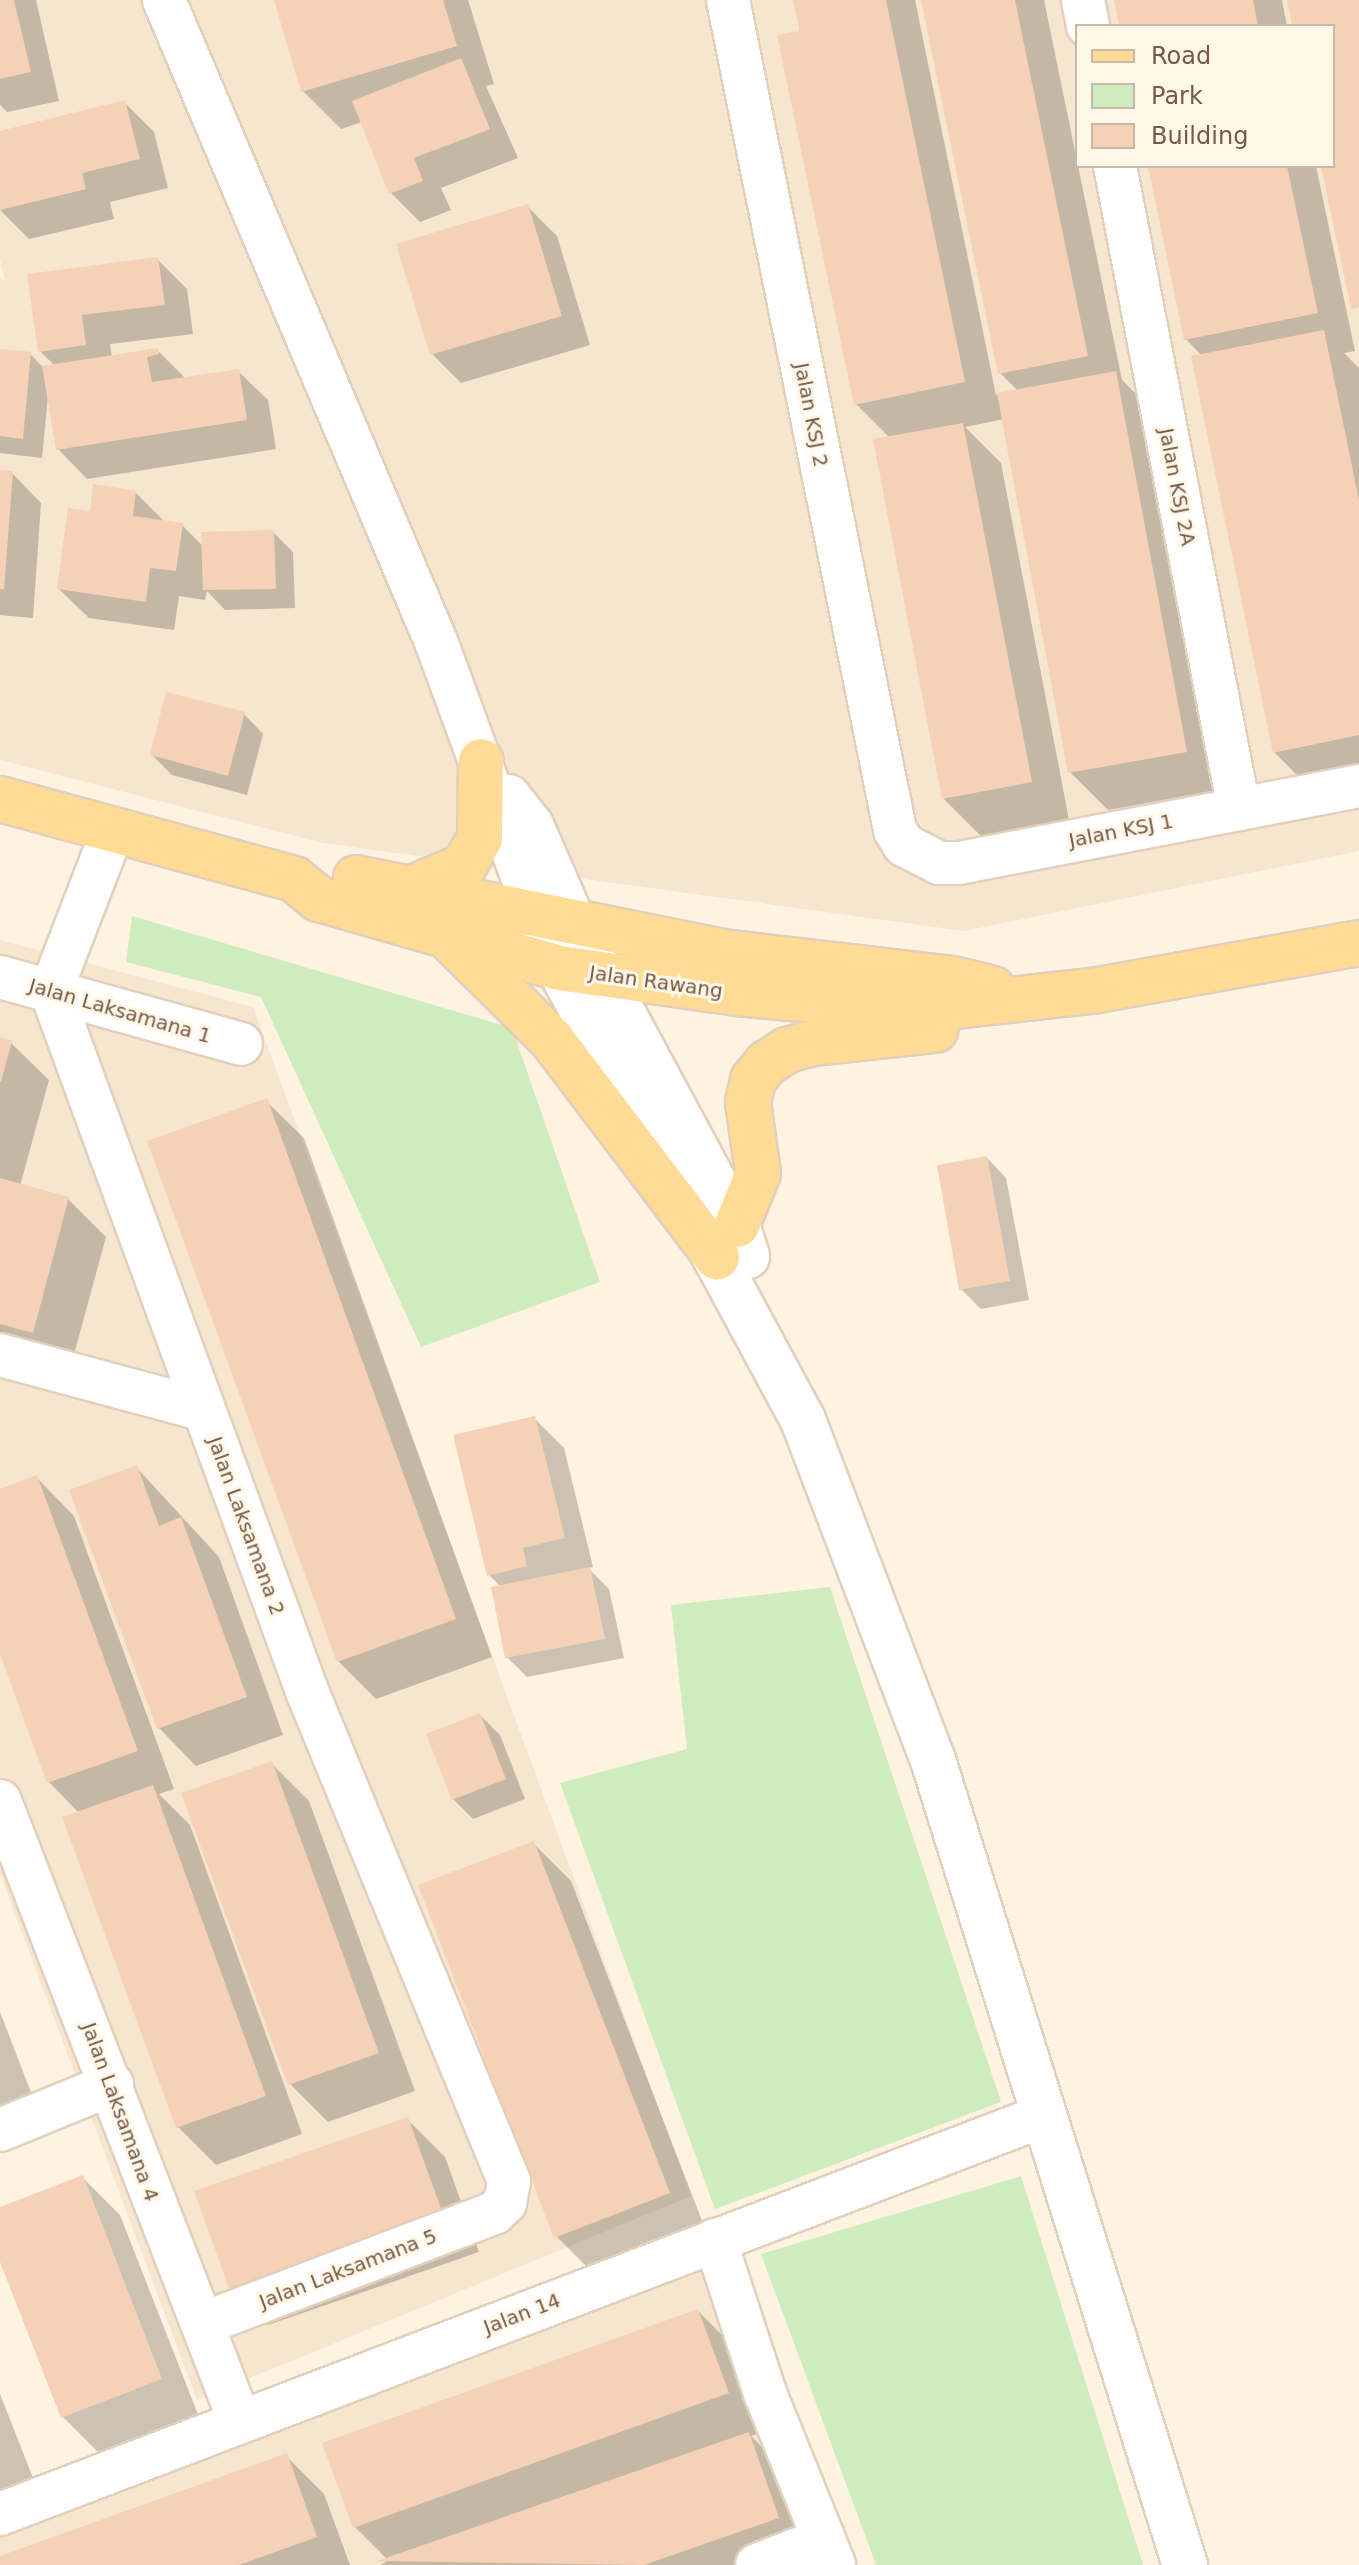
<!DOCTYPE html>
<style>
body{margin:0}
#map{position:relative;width:1359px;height:2565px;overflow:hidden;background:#fef3e1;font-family:"DejaVu Sans",sans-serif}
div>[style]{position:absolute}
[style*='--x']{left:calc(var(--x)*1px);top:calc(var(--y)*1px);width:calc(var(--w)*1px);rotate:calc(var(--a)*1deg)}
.residential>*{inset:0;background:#f6e5cf}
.green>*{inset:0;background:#cfecbe}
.shadow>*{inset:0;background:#0003}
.building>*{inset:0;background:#f5d1b6}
.roads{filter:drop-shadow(2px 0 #e2cfbc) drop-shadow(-2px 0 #e2cfbc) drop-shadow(0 2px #e2cfbc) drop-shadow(0 -2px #e2cfbc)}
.minor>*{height:42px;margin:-21px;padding:0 21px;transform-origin:21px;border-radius:21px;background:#fff}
.tertiary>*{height:44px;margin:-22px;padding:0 22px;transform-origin:22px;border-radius:22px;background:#fff}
.primary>*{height:44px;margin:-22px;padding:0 22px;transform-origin:22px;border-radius:22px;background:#ffdb96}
span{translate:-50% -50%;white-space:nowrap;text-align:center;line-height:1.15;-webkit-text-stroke:6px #fff7e8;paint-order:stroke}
.street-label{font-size:20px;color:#765946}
.legend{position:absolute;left:1075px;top:24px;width:260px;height:144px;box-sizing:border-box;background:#fff7e8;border:2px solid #c8b8a7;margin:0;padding:10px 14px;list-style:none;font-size:24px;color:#765946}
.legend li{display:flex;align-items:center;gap:16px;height:40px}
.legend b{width:40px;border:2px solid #c8b8a7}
</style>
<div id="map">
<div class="residential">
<div style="clip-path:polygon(evenodd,0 0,1359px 0,1359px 851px,964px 931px,323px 843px,0 760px,0 279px,5px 280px,0 259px,0 0,1077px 26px,1333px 26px,1333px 166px,1077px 166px,1077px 26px)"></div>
<div style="clip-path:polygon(0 940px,253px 1007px,691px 2196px,197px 2400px,0 1874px)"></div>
<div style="clip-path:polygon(727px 2227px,852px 2565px,0 2565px,0 2491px)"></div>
</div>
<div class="green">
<div style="clip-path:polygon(132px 916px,512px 1028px,600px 1282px,421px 1347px,261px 997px,126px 962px)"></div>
<div style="clip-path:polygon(830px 1587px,1001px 2102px,715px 2209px,560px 1783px,687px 1749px,671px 1605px)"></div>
<div style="clip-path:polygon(1021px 2176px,1143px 2565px,876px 2565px,761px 2254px)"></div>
</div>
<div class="shadow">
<div style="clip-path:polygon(0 0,36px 0,59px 101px,7px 112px,0 105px)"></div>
<div style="clip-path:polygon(276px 0,468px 0,494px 84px,486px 86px,518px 158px,441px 188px,451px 210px,420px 222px,391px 193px,362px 122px,341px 129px,303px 91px)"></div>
<div style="clip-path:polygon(795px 0,915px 0,996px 395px,1018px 391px,1000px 373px,923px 0,1044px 0,1122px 380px,1153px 411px,1224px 789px,1108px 810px,1070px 772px,1004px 419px,965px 427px,1001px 463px,1069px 820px,981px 836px,943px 798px,890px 438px,856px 404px)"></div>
<div style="clip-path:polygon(1116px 0,1282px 0,1287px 26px,1121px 26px)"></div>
<div style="clip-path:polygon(125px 103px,154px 132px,168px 188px,110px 202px,114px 219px,29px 239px,0 210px,0 133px)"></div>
<div style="clip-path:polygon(1150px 166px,1316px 166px,1355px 351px,1344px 353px,1359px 368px,1359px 780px,1312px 790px,1274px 752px,1202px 356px,1186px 339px)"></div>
<div style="clip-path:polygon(527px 206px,557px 236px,590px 345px,461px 383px,432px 354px)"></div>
<div style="clip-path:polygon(157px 259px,187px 289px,193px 334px,110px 344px,112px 357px,157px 350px,186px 379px,238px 371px,268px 400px,276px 449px,87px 479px,58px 449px,48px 396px,42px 458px,0 453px,0 351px,30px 354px,44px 368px,55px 366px,40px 351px,30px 276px)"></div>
<div style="clip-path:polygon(0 472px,12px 473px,41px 503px,33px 618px,0 615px)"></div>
<div style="clip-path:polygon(135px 492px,166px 523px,182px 525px,204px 547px,273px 532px,293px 552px,295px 608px,225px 610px,207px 591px,205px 600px,179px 596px,174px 630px,89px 618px,59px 589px,92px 513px)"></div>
<div style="clip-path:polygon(244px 714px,263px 734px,247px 795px,172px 775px,152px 755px)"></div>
<div style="clip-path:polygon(0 1039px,11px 1043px,49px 1080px,20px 1186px,68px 1199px,106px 1237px,70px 1369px,0 1350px)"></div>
<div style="clip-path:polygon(266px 1101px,304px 1138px,492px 1657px,376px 1699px,338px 1661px)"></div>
<div style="clip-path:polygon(987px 1158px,1006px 1178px,1029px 1300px,981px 1309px,961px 1289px)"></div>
<div style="clip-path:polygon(534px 1418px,564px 1448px,593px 1567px,588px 1568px,609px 1589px,624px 1658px,527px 1677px,507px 1657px,501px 1587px,489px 1575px)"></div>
<div style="clip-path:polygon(137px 1468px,219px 1557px,283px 1735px,196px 1766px,159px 1728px)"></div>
<div style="clip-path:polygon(37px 1478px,74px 1516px,174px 1789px,159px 1794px,190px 1825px,302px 2134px,216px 2165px,178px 2127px,79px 1813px,49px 1782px,0 1649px,0 1491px)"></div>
<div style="clip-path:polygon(480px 1715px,500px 1735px,525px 1799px,473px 1819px,453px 1799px)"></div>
<div style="clip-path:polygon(271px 1763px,309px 1801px,415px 2091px,328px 2122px,290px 2084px)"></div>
<div style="clip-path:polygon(533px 1843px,571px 1881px,706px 2231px,594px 2274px,556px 2236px)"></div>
<div style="clip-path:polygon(0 2012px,36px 2105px,0 2119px)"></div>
<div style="clip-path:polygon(407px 2119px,445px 2157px,479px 2252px,268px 2325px,230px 2287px)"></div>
<div style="clip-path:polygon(82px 2177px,120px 2215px,199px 2417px,100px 2454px,62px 2416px,0 2256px,0 2209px)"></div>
<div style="clip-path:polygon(698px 2311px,736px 2349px,766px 2431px,751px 2436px,787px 2472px,816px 2556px,789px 2565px,381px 2565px,388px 2560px,355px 2527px)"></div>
<div style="clip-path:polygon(0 2394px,37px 2488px,0 2502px)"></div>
<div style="clip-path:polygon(286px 2456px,324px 2494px,350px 2565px,0 2565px,0 2558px)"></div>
</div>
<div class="building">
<div style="clip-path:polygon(0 0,14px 0,31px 72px,0 79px)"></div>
<div style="clip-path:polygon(274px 0,443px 0,457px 46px,301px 92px)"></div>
<div style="clip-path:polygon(793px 0,886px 0,965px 382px,854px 405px,777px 35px,800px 31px)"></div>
<div style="clip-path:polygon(921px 0,1015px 0,1088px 356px,998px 374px)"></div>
<div style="clip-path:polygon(1114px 0,1253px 0,1258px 26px,1119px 26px)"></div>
<div style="clip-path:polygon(1287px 0,1359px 0,1359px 307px,1351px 309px,1321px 166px,1333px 166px,1333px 26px,1292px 26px)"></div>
<div style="clip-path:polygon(461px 58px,490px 129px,414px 158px,423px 181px,389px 194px,352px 101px)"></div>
<div style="clip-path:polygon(125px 100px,140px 159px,82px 173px,86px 189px,0 210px,0 131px)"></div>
<div style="clip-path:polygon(1148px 166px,1287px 166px,1318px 313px,1184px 340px)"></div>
<div style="clip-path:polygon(528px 204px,562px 316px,430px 355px,396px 244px)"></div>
<div style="clip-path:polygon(158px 257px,165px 305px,82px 315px,86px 345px,38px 352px,27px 274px)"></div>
<div style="clip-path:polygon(1324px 330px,1359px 500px,1359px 735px,1273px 753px,1191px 356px)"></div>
<div style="clip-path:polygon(158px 348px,159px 354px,147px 357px,152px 382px,239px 369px,247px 420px,56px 450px,42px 366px)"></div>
<div style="clip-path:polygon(0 349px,31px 352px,23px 439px,0 436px)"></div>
<div style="clip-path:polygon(1116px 371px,1187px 752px,1068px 773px,997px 393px)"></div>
<div style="clip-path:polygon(963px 423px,1032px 782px,942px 799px,873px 439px)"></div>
<div style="clip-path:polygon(0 470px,13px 471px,4px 590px,0 589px)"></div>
<div style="clip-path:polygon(93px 484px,136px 491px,133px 516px,183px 523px,176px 571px,150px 568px,146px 602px,57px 589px,68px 508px,90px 511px)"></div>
<div style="clip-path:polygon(274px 530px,276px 589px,203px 590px,201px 532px)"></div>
<div style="clip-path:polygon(166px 692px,245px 712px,228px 776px,150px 755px)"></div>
<div style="clip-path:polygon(0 1037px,12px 1041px,1px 1082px,0 1082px)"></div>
<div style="clip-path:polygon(267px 1098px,456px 1619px,337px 1662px,147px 1141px)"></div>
<div style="clip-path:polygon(987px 1156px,1010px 1281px,959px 1290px,937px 1165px)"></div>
<div style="clip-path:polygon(0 1178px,69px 1197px,33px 1333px,0 1324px)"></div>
<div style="clip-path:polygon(535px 1416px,565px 1538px,523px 1548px,527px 1566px,487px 1576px,453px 1435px)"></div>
<div style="clip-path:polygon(137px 1465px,159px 1526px,181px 1517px,247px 1697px,157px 1729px,69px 1490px)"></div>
<div style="clip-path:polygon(37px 1475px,138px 1751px,47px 1783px,0 1654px,0 1489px)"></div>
<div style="clip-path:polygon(590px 1567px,605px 1639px,505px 1658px,491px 1587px)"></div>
<div style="clip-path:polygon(480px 1713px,506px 1779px,452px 1800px,426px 1734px)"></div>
<div style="clip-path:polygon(272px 1761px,379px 2053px,288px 2085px,181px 1793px)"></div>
<div style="clip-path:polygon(153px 1785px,266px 2096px,176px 2128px,62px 1817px)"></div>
<div style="clip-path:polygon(534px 1841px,670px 2193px,554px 2238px,418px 1885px)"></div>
<div style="clip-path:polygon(408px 2117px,443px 2214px,229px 2288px,194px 2191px)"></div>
<div style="clip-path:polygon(83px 2175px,162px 2379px,61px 2418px,0 2262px,0 2207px)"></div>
<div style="clip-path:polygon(698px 2309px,729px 2393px,353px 2528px,322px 2443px)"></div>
<div style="clip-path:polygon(749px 2432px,779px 2518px,644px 2565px,377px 2561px)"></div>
<div style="clip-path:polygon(287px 2453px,317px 2537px,239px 2565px,0 2565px,0 2556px)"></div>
</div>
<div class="roads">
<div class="minor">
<div style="--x:164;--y:0;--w:699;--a:67.03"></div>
<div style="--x:437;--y:644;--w:289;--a:69.9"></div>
<div style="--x:728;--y:0;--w:847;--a:78.62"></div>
<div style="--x:895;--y:830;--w:17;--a:59"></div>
<div style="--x:904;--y:845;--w:39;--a:27"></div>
<div style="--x:939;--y:863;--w:20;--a:0"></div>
<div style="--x:959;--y:863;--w:407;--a:-10.9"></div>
<div style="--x:1083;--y:0;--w:26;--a:79"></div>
<div style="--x:1115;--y:166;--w:655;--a:79.08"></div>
<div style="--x:509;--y:796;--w:37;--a:52"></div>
<div style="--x:532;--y:825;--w:108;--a:66.5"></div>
<div style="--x:113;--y:830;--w:173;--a:111.1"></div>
<div style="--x:51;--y:991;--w:745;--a:69.91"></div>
<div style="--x:307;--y:1691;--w:530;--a:67.6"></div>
<div style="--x:509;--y:2181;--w:22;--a:100"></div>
<div style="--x:505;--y:2203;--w:15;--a:138"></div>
<div style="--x:494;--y:2213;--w:312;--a:159.2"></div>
<div style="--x:0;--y:977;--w:250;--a:15.5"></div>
<div style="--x:0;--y:1355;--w:209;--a:15"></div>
<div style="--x:0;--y:1801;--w:666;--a:68.87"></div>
<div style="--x:0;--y:2130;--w:121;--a:-22.3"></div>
<div style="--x:715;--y:2240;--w:161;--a:71.9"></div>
<div style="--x:765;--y:2393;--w:185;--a:68.1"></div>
<div style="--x:0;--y:2514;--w:1116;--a:-20.89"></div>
<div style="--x:757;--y:2565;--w:72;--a:-21.2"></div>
</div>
<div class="tertiary">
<div style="--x:536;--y:915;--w:58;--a:66.5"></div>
<div style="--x:559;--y:968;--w:514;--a:61.64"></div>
<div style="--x:803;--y:1420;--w:364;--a:69.1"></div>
<div style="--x:933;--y:1760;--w:844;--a:72.62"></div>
<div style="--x:575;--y:924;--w:342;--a:61.7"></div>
<div style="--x:737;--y:1225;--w:33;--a:72"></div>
</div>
<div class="primary">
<div style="--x:0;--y:799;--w:305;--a:15.2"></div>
<div style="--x:294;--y:879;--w:32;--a:39"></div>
<div style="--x:319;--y:899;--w:250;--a:16"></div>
<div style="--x:559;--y:968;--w:180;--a:8"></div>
<div style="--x:737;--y:993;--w:184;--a:5.3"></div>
<div style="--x:920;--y:1010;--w:179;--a:-6.4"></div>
<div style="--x:1098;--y:990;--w:265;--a:-10.2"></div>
<div style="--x:356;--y:878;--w:374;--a:11.4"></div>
<div style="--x:723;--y:952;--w:232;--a:6.7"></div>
<div style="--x:953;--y:979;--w:41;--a:14"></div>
<div style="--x:408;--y:890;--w:61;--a:-23.2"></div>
<div style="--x:464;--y:866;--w:32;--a:-60"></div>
<div style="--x:480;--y:838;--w:77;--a:-89.3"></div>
<div style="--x:452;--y:941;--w:141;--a:44.7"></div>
<div style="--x:552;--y:1040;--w:273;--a:52.8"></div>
<div style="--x:737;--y:1225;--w:56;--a:-68"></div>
<div style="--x:758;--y:1173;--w:72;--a:-98"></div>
<div style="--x:748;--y:1102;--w:23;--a:-77"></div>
<div style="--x:753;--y:1080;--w:22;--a:-51"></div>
<div style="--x:767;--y:1063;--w:24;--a:-33"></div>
<div style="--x:787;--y:1050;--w:27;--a:-15"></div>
<div style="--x:813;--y:1043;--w:123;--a:-6.1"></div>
</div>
</div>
<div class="street-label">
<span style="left:811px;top:415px;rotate:79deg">Jalan KSJ 2</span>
<span style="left:1177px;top:487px;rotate:79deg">Jalan KSJ 2A</span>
<span style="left:1121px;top:831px;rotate:-11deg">Jalan KSJ 1</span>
<span style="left:656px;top:982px;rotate:8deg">Jalan Rawang</span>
<span style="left:120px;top:1011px;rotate:16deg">Jalan Laksamana 1</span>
<span style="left:246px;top:1526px;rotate:70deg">Jalan Laksamana 2</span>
<span style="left:120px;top:2112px;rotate:70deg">Jalan Laksamana 4</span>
<span style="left:348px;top:2269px;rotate:-21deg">Jalan Laksamana 5</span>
<span style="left:522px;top:2314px;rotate:-21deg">Jalan 14</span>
</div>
<ul class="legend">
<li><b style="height:10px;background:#ffdb96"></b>Road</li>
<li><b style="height:22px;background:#cfecbe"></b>Park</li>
<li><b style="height:22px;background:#f5d1b6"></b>Building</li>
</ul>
</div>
